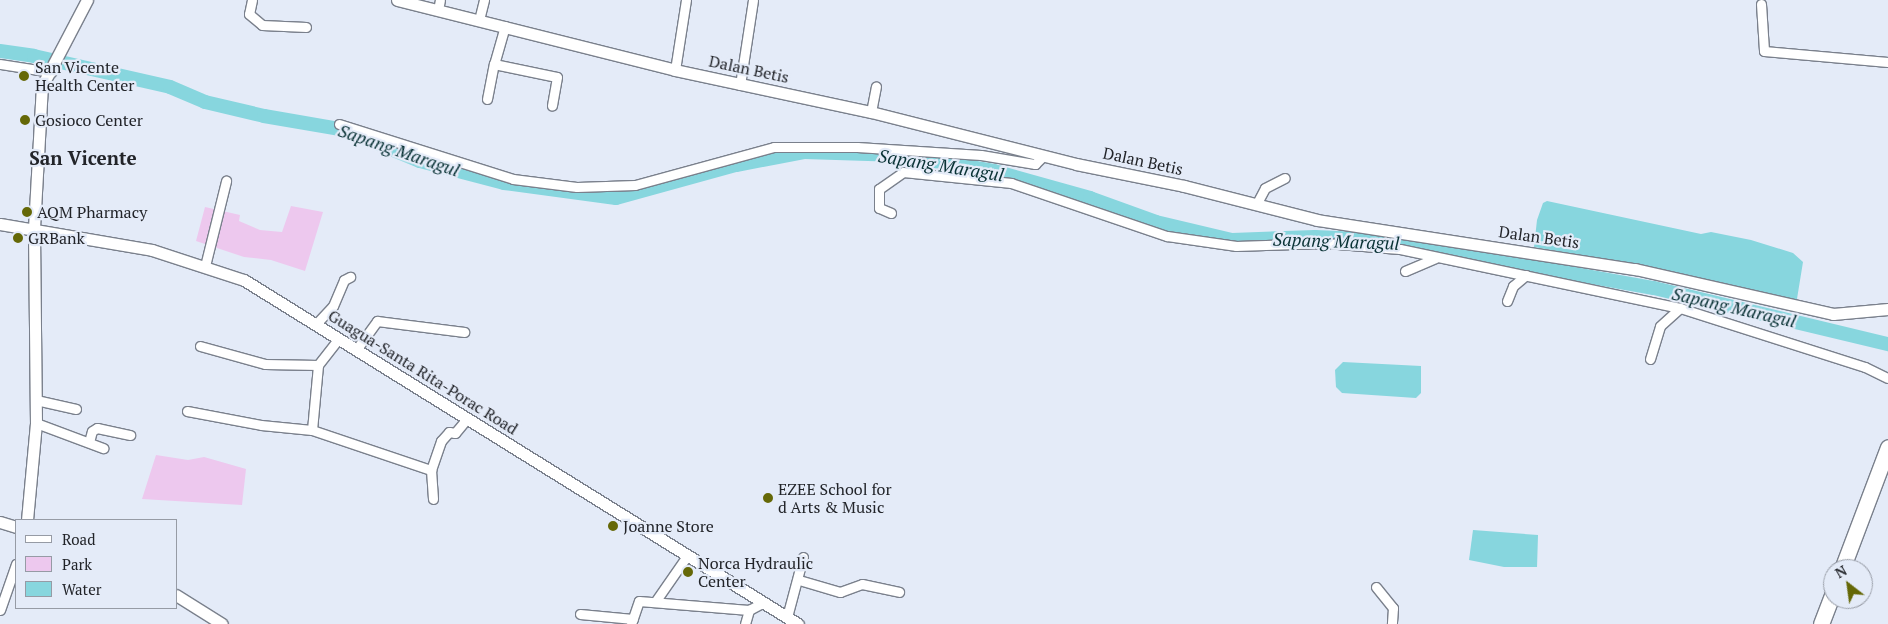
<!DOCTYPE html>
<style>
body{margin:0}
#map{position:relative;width:1888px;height:624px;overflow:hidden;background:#e4ebf8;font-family:"PT Serif",serif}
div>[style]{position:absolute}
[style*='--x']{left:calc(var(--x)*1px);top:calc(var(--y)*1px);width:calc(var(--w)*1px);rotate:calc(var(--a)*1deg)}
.green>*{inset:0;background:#edc8ee}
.water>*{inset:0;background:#87d6de}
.river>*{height:14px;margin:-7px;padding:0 7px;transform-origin:7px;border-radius:7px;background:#87d6de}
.roads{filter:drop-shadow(1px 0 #7a808c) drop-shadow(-1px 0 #7a808c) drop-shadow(0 1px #7a808c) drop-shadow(0 -1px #7a808c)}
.street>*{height:9px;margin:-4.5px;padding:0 4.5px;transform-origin:4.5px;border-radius:4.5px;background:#fff}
.secondary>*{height:11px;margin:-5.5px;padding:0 5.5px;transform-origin:5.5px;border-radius:5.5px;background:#fff}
.highway>*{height:15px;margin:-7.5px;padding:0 7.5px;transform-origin:7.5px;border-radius:7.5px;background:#fff}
.dots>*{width:14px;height:14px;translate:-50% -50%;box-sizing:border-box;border:2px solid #e4ebf8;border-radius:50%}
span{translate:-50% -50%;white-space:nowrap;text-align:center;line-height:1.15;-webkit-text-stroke:4.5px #e4ebf8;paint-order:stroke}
.poi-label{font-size:16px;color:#222429}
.left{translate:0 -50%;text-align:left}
.street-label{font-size:16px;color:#222429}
.water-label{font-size:18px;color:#093235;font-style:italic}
.quarter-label{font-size:19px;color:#222429;font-weight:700}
.legend{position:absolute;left:15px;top:519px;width:162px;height:90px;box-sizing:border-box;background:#e4ebf8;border:1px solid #969ba5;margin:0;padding:6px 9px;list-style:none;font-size:15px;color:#222429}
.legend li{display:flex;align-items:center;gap:10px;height:25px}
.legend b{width:25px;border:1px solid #969ba5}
.north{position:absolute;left:1823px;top:559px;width:50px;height:50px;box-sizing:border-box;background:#e4ebf8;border:1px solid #969ba5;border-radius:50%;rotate:330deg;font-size:14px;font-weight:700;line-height:20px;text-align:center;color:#222429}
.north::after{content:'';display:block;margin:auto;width:18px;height:22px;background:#656807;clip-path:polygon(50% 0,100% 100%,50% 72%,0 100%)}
</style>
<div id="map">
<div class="green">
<div style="clip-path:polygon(291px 206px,323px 212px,305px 271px,271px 260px,244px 257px,196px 241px,205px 207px,240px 215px,239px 221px,260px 230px,282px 232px)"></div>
<div style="clip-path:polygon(156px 455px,188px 460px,204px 457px,246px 469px,242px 505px,142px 499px)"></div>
</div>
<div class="water">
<div style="clip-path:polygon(1547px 201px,1701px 234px,1711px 232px,1751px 240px,1793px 253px,1803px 262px,1796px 305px,1637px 265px,1534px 247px,1537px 220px,1543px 203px)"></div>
<div style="clip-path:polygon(1343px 362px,1421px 366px,1421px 393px,1416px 398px,1342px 393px,1336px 387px,1335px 370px)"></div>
<div style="clip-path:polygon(1473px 530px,1538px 535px,1537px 567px,1504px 567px,1469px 560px)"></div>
</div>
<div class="river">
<div style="--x:0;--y:51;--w:34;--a:8"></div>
<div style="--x:34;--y:56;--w:139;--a:12.8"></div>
<div style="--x:170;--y:87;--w:38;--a:23"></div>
<div style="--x:205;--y:102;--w:61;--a:13.3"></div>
<div style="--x:264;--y:116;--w:82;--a:9.8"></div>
<div style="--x:345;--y:130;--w:81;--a:22.5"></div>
<div style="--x:420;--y:161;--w:87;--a:14.7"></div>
<div style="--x:504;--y:183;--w:113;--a:7.6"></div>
<div style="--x:616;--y:198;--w:124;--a:-15.4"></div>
<div style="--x:736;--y:165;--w:69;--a:-10.8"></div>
<div style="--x:804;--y:152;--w:96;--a:1.8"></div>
<div style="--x:900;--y:155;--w:95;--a:9.7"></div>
<div style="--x:994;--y:171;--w:100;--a:15.7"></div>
<div style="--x:1090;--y:198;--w:70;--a:20"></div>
<div style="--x:1156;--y:222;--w:78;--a:13.3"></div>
<div style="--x:1232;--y:240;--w:83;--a:-2.1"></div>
<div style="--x:1315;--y:237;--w:69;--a:2.5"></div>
<div style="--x:1384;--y:240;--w:274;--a:10.1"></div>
<div style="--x:1654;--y:288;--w:241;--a:13.5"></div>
</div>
<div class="roads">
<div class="street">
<div style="--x:252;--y:0;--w:14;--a:102"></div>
<div style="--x:249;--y:14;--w:17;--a:40"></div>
<div style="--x:262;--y:25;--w:44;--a:2.6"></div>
<div style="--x:1761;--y:4;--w:47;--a:86.3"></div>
<div style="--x:1764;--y:51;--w:124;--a:5.1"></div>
<div style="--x:438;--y:10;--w:10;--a:-79"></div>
<div style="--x:479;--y:20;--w:21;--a:-76"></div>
<div style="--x:505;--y:26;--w:40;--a:106"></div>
<div style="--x:494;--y:64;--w:64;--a:11.7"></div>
<div style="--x:557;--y:77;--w:29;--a:100"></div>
<div style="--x:0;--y:64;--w:52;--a:8.9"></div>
<div style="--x:675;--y:70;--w:71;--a:-81.1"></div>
<div style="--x:740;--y:85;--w:86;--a:-81.3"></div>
<div style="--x:487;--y:99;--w:36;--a:-79"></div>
<div style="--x:871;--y:112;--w:26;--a:-79"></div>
<div style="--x:339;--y:124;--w:182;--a:17.5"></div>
<div style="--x:513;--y:179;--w:64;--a:7.1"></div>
<div style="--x:577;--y:187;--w:58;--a:-2"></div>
<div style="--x:635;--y:185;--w:144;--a:-15.3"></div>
<div style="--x:774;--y:147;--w:83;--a:0"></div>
<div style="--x:857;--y:147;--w:124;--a:3.7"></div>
<div style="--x:981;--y:155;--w:55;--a:9.5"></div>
<div style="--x:1035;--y:164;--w:11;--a:-45"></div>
<div style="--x:1256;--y:205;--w:19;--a:-62"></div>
<div style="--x:1265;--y:188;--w:22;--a:-27"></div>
<div style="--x:891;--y:213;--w:13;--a:-157"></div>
<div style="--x:879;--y:208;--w:19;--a:-90"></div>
<div style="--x:879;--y:189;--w:29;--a:-35"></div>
<div style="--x:903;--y:172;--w:109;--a:5.8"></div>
<div style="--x:1011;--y:183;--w:165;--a:18.8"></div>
<div style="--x:1167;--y:236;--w:70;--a:8.2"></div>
<div style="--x:1236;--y:246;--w:89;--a:-1.9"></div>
<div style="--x:1325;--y:243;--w:75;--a:4.6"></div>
<div style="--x:1400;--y:249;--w:286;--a:11.9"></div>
<div style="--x:1680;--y:308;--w:194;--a:17.7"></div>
<div style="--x:1865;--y:367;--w:25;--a:26"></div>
<div style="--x:205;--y:266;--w:88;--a:-76.1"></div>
<div style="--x:1405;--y:271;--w:33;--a:-23"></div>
<div style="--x:1507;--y:301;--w:16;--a:-68"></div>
<div style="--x:1513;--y:286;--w:17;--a:-40"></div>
<div style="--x:316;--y:324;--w:25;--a:-47"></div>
<div style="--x:333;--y:306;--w:28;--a:-67"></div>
<div style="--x:344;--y:280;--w:7;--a:-27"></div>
<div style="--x:200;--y:346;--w:67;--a:15.5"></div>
<div style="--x:265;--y:364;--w:53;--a:1.1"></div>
<div style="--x:356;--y:350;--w:36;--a:-54"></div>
<div style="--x:377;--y:321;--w:88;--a:7.2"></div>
<div style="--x:1650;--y:359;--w:34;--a:-73"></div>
<div style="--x:1660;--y:326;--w:27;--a:-42"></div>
<div style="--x:36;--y:400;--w:41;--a:12.7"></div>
<div style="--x:187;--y:411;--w:75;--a:10.7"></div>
<div style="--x:261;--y:425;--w:51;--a:5.6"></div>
<div style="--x:312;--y:430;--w:126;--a:18.6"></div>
<div style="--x:431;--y:470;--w:31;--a:-71"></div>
<div style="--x:441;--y:441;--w:12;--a:-48"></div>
<div style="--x:449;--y:432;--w:6;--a:9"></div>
<div style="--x:455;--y:433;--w:17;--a:-50"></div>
<div style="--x:36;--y:423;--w:72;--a:20.5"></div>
<div style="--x:312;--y:430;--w:65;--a:-84.7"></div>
<div style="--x:318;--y:365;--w:33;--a:-52"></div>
<div style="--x:89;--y:442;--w:11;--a:-75"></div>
<div style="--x:92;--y:431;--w:6;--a:-31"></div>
<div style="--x:97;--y:428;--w:34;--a:12"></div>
<div style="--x:431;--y:470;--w:29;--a:86"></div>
<div style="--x:799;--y:580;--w:43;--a:16.3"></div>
<div style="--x:840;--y:592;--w:23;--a:-20"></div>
<div style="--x:862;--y:584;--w:38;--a:12"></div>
<div style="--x:1376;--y:587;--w:27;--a:51"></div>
<div style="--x:1393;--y:608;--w:16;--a:94"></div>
<div style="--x:655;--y:602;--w:56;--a:-55.2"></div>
<div style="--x:0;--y:610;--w:49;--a:-70.8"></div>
<div style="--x:580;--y:614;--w:53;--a:5.4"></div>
<div style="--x:787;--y:617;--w:62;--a:-75.1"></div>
<div style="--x:631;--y:624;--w:24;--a:-71"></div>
<div style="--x:639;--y:601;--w:110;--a:4.7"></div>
<div style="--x:749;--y:610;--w:17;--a:-28"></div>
<div style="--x:745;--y:624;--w:15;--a:-74"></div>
</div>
<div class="secondary">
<div style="--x:397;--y:0;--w:287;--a:14.1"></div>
<div style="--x:675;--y:70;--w:200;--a:12.1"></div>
<div style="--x:871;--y:112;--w:211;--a:14.2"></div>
<div style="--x:1076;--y:164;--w:110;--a:11.5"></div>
<div style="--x:1184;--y:186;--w:137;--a:14.3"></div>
<div style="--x:1317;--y:220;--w:322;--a:8.8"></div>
<div style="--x:1635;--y:269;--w:203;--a:12.8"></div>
<div style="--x:1833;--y:314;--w:55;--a:-5.2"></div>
<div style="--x:0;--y:224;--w:154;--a:9.7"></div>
<div style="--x:152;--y:250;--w:97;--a:18.1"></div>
<div style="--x:244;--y:280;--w:652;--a:31.84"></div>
<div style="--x:27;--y:520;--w:97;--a:-84.7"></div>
<div style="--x:36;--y:423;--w:195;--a:-90.6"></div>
<div style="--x:34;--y:228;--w:142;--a:-86.8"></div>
<div style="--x:42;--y:86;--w:97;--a:-62.4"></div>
<div style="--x:0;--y:522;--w:17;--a:17"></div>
<div style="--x:176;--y:595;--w:54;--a:32.2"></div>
</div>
<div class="highway">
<div style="--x:1842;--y:569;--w:130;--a:-69.3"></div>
<div style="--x:1821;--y:624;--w:34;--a:-69"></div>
</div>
</div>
<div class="dots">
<div style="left:24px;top:76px;background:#656807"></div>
<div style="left:25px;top:120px;background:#656807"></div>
<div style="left:27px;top:212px;background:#656807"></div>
<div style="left:18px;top:238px;background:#656807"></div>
<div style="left:768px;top:498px;background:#656807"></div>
<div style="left:613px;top:526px;background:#656807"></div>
<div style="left:688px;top:572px;background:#656807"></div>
</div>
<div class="poi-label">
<span class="left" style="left:35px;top:76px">San Vicente<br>Health Center</span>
<span class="left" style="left:35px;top:120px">Gosioco Center</span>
<span class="left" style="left:37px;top:212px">AQM Pharmacy</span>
<span class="left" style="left:28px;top:238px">GRBank</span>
<span class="left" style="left:778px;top:498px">EZEE School for<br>d Arts &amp; Music</span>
<span class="left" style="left:623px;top:526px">Joanne Store</span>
<span class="left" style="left:698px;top:572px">Norca Hydraulic<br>Center</span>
</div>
<div class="street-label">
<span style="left:749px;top:69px;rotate:12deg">Dalan Betis</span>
<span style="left:1143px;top:161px;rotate:12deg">Dalan Betis</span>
<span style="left:1539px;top:237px;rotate:8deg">Dalan Betis</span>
<span style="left:423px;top:372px;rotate:32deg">Guagua-Santa Rita-Porac Road</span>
</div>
<div class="water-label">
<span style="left:399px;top:150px;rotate:19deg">Sapang Maragul</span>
<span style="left:941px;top:165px;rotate:9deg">Sapang Maragul</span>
<span style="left:1336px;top:241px;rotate:2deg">Sapang Maragul</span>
<span style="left:1734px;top:307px;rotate:13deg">Sapang Maragul</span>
</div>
<div class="quarter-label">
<span style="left:83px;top:158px">San Vicente</span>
</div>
<ul class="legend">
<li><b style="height:6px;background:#fff"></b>Road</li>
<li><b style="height:14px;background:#edc8ee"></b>Park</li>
<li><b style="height:14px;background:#87d6de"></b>Water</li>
</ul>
<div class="north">N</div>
</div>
